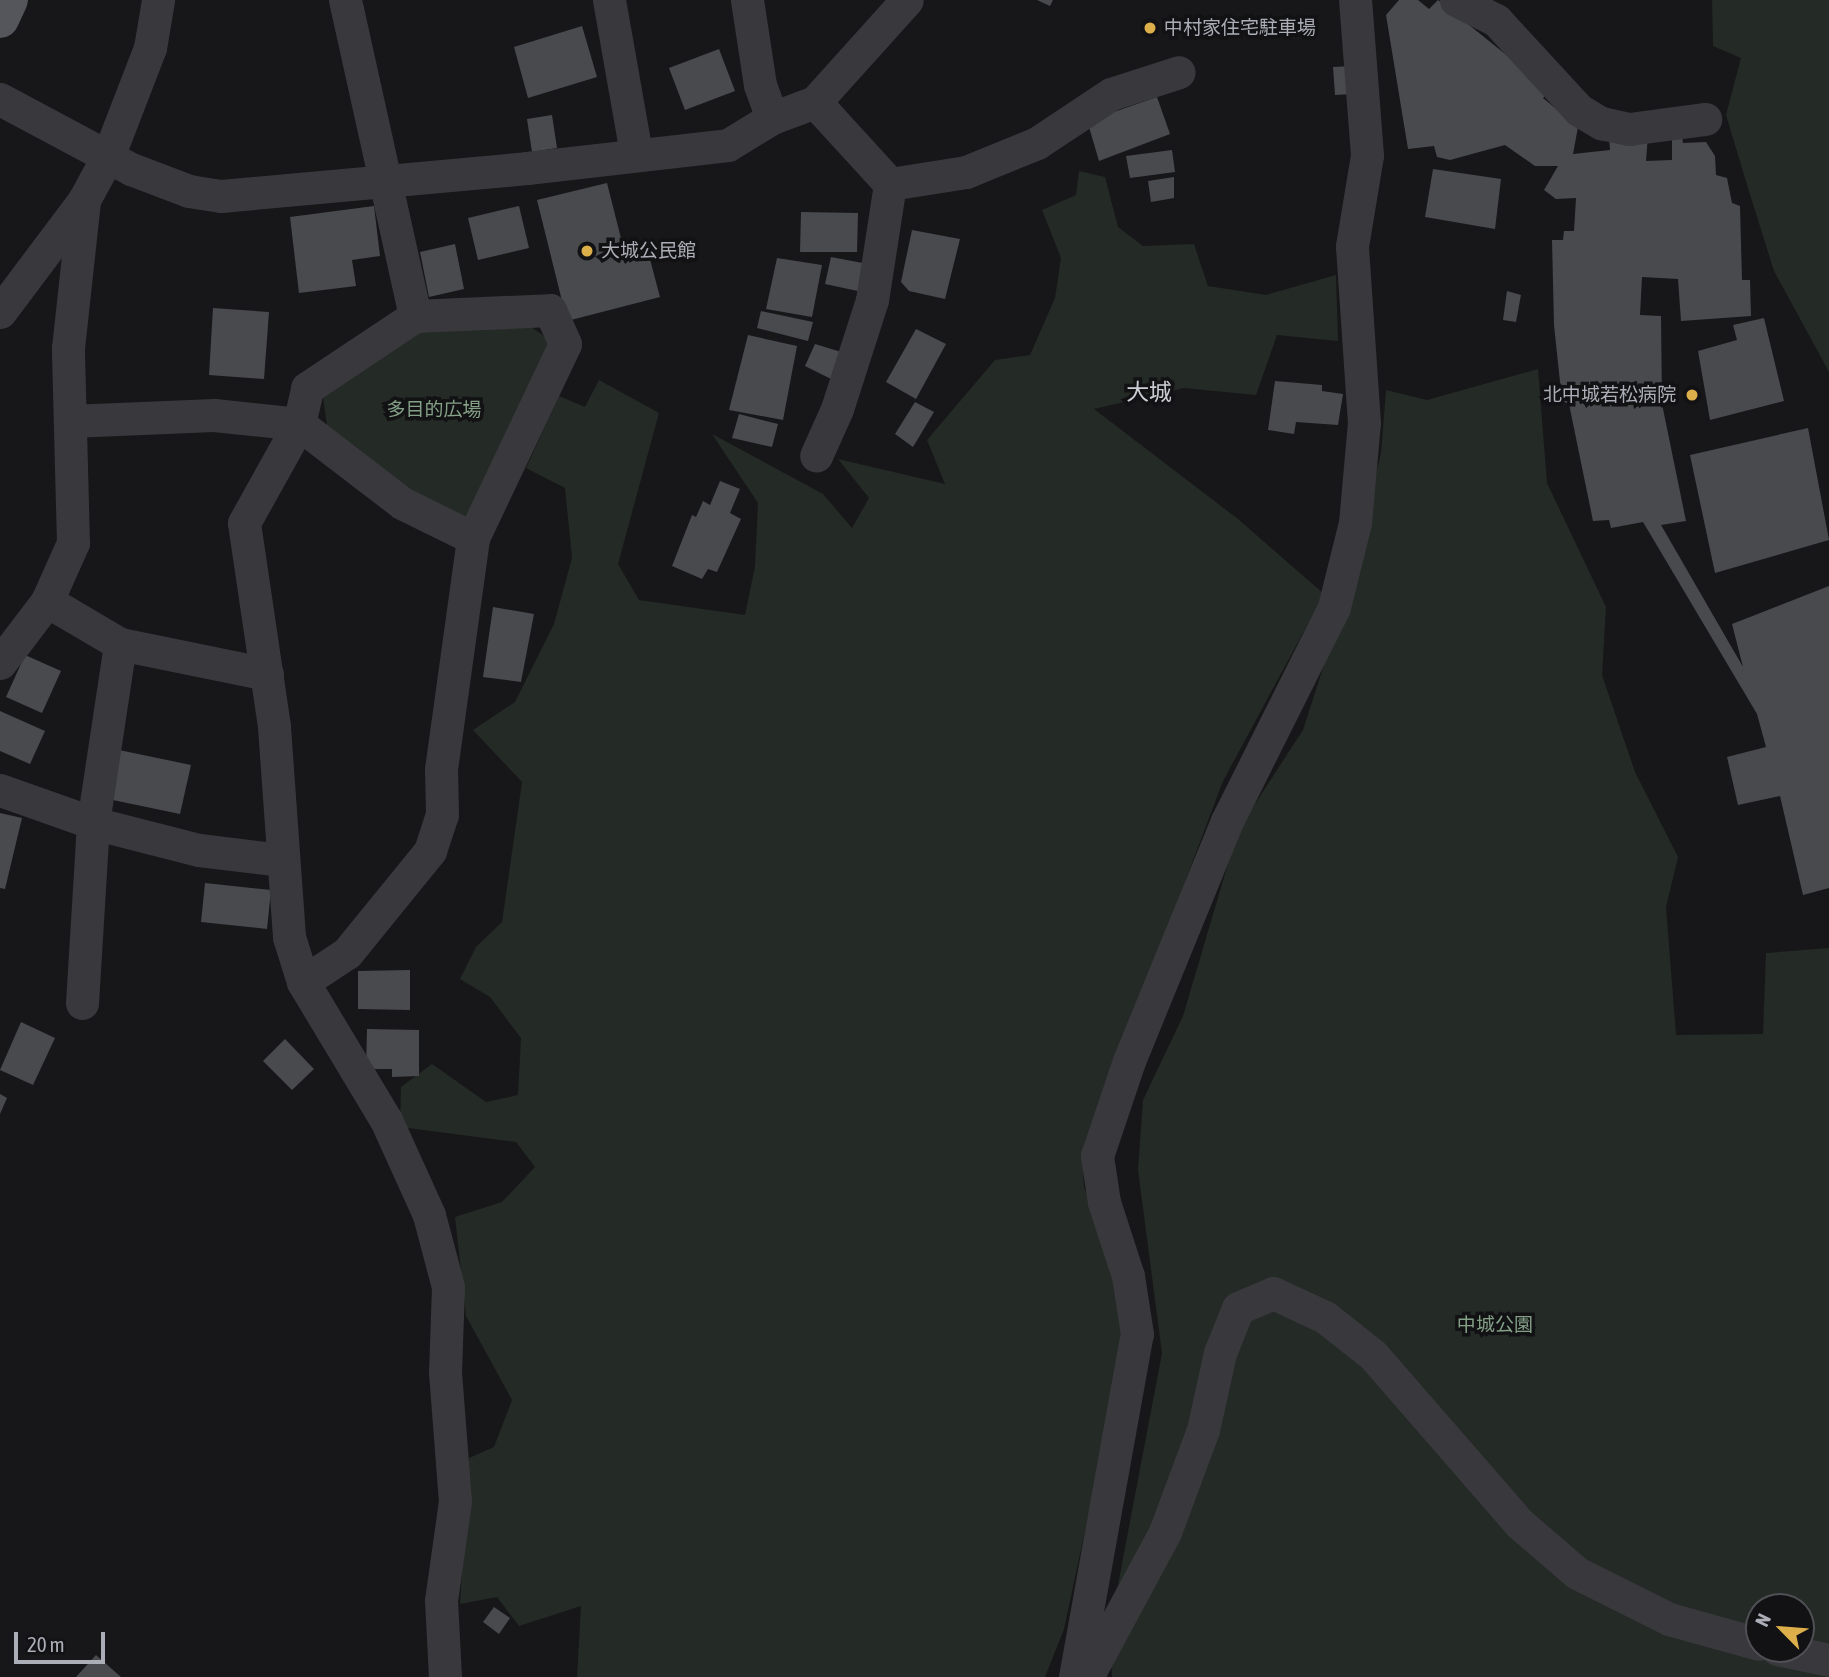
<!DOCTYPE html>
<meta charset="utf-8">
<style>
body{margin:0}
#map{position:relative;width:1829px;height:1677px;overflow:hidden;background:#171719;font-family:"Asap Condensed","Noto Sans JP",sans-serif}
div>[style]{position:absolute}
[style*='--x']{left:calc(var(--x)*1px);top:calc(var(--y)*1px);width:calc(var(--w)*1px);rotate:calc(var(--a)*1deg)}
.green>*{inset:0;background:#242a25}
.building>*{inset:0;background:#494a4e}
.minor>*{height:33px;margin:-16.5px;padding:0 16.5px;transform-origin:16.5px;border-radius:16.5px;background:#39393d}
.major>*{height:38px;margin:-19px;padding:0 19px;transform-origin:19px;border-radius:19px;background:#55565c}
.dots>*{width:19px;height:19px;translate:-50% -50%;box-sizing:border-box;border:4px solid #121214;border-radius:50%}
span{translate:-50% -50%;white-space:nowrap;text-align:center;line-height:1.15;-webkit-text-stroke:7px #121214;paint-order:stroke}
.poi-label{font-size:19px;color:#abaeb7}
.left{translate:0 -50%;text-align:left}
.right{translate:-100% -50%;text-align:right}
.park-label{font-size:19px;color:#84a087}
.quarter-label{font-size:23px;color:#cbcdd4}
.north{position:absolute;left:1745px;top:1593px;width:70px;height:70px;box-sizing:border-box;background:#121214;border:2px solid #4f5055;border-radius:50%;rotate:295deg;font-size:19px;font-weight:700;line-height:28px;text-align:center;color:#abaeb7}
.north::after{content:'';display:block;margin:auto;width:24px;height:32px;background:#ddaf4b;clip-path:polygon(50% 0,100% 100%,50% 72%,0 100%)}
.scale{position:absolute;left:14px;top:1632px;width:91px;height:32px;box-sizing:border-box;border:4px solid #abaeb7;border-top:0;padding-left:9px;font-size:21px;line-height:24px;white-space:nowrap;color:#abaeb7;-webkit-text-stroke:5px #121214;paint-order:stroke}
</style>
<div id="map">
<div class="green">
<div style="clip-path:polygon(1712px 0,1829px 0,1829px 372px,1774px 271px,1748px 188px,1726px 115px,1741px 58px,1713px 46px)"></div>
<div style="clip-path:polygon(1079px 171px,1105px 177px,1118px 227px,1143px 246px,1194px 244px,1208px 286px,1266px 295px,1336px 275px,1338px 341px,1277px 335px,1256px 395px,1184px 388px,1094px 409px,1238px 519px,1324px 594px,1223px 781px,1082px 1155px,1084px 1187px,1112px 1262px,1121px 1331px,1115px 1391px,1064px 1629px,1045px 1677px,577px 1677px,581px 1606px,519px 1626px,497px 1597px,460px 1604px,469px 1458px,494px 1447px,512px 1400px,466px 1316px,455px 1217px,502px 1202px,535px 1167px,516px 1142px,400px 1127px,401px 1087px,432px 1064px,486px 1102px,518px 1095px,521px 1038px,490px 997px,460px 979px,476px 947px,502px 922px,522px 782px,473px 730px,515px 702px,554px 624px,572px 558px,565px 488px,526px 468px,559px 396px,585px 407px,599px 380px,659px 413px,618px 564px,639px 600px,745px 615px,755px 566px,758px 503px,712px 434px,823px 494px,852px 528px,869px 498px,838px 459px,945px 484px,927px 440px,995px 360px,1030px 355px,1055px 298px,1061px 258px,1042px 210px,1076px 195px)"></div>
<div style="clip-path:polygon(527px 324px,555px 344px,468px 522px,405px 488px,327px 426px,323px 397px,411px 329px)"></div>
<div style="clip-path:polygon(evenodd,1538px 369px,1547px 483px,1606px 607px,1602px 675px,1635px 772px,1678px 857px,1666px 907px,1676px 1035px,1763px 1034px,1766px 953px,1829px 948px,1829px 1677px,1112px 1677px,1110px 1627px,1162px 1353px,1138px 1170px,1143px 1100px,1183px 1016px,1238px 830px,1303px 730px,1353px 575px,1381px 453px,1386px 390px,1427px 400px,1538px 369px,1759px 1607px,1801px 1607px,1801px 1649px,1759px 1649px,1759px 1607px)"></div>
</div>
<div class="building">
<div style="clip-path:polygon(1037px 0,1053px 0,1050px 6px)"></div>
<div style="clip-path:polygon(1399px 0,1418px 0,1429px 9px,1438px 0,1550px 90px,1543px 98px,1578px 127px,1573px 154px,1610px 150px,1609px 137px,1648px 135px,1646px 161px,1672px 160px,1672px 137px,1682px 136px,1683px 143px,1706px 142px,1715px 156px,1716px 175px,1727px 178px,1732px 203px,1740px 206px,1742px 280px,1750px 280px,1751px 316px,1681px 321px,1678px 279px,1642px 277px,1640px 315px,1661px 316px,1662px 404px,1686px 521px,1661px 525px,1743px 667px,1732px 624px,1829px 586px,1829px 888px,1803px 895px,1780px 796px,1738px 805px,1727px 757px,1766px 747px,1757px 714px,1643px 522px,1611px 528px,1609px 520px,1593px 521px,1569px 404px,1562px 401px,1554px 325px,1552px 240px,1563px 240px,1564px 231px,1574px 231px,1576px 198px,1556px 199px,1544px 190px,1558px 166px,1535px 166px,1505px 145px,1450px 160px,1437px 157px,1434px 146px,1408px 149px,1386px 15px)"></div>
<div style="clip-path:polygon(582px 26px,597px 77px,528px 98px,514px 47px)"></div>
<div style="clip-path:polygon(719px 49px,735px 91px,685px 110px,669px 68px)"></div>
<div style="clip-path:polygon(1353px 66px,1354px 94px,1335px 95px,1333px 67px)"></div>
<div style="clip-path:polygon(1157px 97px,1170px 134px,1099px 161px,1089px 127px,1114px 112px)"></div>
<div style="clip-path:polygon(552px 115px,557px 148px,532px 152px,527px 119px)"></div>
<div style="clip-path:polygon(1172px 150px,1175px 172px,1130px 178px,1126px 156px)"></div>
<div style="clip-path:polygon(1433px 169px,1501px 179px,1495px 229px,1425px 217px)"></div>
<div style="clip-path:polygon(1174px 177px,1174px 198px,1151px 202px,1148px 181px)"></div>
<div style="clip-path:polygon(607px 183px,625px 254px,647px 248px,660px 297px,567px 321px,537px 200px)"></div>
<div style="clip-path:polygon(374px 206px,380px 256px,352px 260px,356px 286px,299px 293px,290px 217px)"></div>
<div style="clip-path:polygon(519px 206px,529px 248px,478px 260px,468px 218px)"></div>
<div style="clip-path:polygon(801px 212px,858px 213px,857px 252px,800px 252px)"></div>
<div style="clip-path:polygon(912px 230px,960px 239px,945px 299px,909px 291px,901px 282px)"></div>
<div style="clip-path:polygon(455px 244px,464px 289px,429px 297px,420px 252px)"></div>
<div style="clip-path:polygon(831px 257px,873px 265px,867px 293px,825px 284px)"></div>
<div style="clip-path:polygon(777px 258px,822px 265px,812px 317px,766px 309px)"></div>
<div style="clip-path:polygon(1507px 291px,1521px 295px,1516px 322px,1503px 320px)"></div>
<div style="clip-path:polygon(213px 308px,269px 312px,264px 379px,209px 375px)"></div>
<div style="clip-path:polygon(761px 311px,813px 322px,808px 341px,757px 328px)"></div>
<div style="clip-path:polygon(1764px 318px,1784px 401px,1710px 420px,1698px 351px,1737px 340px,1733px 325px)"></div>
<div style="clip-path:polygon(916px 329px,946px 344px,916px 399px,886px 382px)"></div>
<div style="clip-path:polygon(748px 335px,797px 346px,783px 420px,729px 410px)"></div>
<div style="clip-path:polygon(815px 344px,848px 354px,839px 383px,805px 366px)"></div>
<div style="clip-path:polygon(1275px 381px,1322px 385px,1322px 391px,1343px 394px,1338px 425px,1296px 422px,1294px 434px,1268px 430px)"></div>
<div style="clip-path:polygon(915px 402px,934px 412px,913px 447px,895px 434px)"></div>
<div style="clip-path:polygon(739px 414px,778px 424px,772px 447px,732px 438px)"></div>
<div style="clip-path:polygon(1808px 428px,1829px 540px,1715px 573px,1690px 455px)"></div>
<div style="clip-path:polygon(720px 481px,740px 489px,730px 513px,741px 519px,717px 572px,708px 569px,702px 579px,672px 566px,692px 515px,696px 517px,703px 501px,710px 505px)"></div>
<div style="clip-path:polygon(493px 607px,534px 614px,521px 682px,483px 677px)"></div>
<div style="clip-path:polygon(25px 655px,61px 671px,42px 713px,6px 697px)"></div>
<div style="clip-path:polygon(0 711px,45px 731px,30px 764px,0 751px)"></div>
<div style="clip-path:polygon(119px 750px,191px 765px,180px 814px,108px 799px)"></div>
<div style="clip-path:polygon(0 813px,22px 818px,5px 889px,0 888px)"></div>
<div style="clip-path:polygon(205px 883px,271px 890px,267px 929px,201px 922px)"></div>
<div style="clip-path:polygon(410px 970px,410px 1010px,358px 1009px,358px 971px)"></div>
<div style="clip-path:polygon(21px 1022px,55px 1038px,33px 1085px,0 1070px)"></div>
<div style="clip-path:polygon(367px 1029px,419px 1030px,419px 1076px,392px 1077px,392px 1069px,366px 1069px)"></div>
<div style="clip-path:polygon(285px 1039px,314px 1069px,292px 1090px,263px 1061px)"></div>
<div style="clip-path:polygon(0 1094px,7px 1098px,0 1114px)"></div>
<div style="clip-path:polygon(494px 1607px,510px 1618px,499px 1634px,483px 1622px)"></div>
<div style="clip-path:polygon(96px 1655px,121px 1677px,76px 1677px)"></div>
</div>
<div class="minor">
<div style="--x:345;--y:0;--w:324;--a:77.5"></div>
<div style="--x:609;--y:0;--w:155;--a:80"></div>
<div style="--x:747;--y:0;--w:86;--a:81.3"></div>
<div style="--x:760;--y:85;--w:35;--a:70"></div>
<div style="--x:1456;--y:0;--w:45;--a:26.6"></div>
<div style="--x:1496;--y:20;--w:122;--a:47.3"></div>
<div style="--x:1579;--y:110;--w:26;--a:31"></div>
<div style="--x:1601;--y:123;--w:29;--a:12"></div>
<div style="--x:1629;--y:129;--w:77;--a:-7.5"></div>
<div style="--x:0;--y:99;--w:149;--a:28.1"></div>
<div style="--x:131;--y:169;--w:62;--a:20.8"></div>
<div style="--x:189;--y:191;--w:32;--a:9"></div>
<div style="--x:221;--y:196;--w:307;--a:-5.2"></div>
<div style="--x:527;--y:168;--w:202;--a:-6.5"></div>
<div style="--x:728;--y:145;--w:52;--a:-31.5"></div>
<div style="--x:772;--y:118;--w:46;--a:-20.4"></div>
<div style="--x:815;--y:102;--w:137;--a:-48"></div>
<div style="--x:815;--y:102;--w:111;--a:47.6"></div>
<div style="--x:890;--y:184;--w:117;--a:98.8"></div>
<div style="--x:872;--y:300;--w:114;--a:107.8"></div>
<div style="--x:837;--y:409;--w:51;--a:114.1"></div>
<div style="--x:890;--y:184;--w:77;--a:-9"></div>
<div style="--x:966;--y:172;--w:77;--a:-22.2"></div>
<div style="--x:1037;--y:143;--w:89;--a:-33.5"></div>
<div style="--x:1111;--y:94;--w:71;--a:-17.9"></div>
<div style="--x:0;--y:312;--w:140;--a:-53.1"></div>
<div style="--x:84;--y:200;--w:52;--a:-61.5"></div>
<div style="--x:109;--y:154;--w:114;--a:-68.9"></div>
<div style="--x:150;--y:48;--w:49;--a:-80.5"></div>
<div style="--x:70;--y:421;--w:144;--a:-2.4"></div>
<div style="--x:214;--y:415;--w:85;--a:6"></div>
<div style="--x:299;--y:424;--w:113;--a:119.1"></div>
<div style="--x:244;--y:523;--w:206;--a:81.6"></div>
<div style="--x:274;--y:727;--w:211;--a:85.9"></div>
<div style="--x:289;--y:937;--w:47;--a:72.7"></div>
<div style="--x:303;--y:982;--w:161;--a:59"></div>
<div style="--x:386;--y:1120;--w:104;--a:65.6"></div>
<div style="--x:429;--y:1215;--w:74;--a:75.2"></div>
<div style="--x:448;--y:1287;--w:85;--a:92"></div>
<div style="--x:445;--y:1372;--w:129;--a:85.6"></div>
<div style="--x:455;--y:1501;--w:100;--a:98"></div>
<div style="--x:441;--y:1600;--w:77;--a:87"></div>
<div style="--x:47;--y:601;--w:85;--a:30.5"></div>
<div style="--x:120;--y:644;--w:150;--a:11.5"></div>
<div style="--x:0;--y:663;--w:78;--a:-52.8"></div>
<div style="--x:47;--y:601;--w:64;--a:-65.9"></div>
<div style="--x:73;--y:543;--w:195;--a:-91.5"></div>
<div style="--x:68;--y:348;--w:149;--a:-83.8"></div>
<div style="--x:0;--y:790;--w:99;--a:19.5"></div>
<div style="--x:93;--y:823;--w:109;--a:14.3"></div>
<div style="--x:199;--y:850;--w:82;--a:7"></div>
<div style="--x:303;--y:982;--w:53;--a:-33.4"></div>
<div style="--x:347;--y:953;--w:132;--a:-50.9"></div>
<div style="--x:430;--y:851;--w:38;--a:-72"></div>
<div style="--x:442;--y:815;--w:46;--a:-91.2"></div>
<div style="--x:441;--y:769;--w:233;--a:-82.1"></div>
<div style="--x:473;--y:538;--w:79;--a:-153.8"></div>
<div style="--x:402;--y:503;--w:130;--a:-142.5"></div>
<div style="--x:299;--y:424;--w:37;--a:-77"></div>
<div style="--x:307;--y:388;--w:130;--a:-33.7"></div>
<div style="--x:415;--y:316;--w:135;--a:-2.5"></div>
<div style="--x:550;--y:310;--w:37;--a:66"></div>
<div style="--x:565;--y:344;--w:215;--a:115.4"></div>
<div style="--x:82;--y:1003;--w:180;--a:-86.5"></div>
<div style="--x:93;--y:823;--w:181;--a:-81.4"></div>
<div style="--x:1777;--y:1649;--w:53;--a:11.9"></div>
<div style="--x:1075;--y:1677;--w:349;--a:-79.8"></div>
<div style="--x:1137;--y:1334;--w:59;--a:-98.8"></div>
<div style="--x:1128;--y:1276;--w:78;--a:-108"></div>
<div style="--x:1104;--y:1202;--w:47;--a:-98.7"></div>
<div style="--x:1097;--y:1156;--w:100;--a:-71.4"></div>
<div style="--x:1129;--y:1061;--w:259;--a:-67.8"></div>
<div style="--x:1227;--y:821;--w:239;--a:-63.4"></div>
<div style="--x:1334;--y:607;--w:87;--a:-76"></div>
<div style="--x:1355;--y:523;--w:100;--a:-84.9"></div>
<div style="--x:1364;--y:423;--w:177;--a:-93.9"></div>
<div style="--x:1352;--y:246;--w:92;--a:-80.6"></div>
<div style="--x:1367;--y:155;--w:155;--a:-94.4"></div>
<div style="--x:1087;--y:1677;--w:165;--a:-61.7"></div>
<div style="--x:1165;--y:1532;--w:109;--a:-69.6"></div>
<div style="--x:1203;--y:1430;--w:79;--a:-77.6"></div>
<div style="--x:1220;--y:1353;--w:48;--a:-68.2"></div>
<div style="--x:1238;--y:1308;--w:38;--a:-23"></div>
<div style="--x:1273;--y:1293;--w:57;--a:24.8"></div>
<div style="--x:1325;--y:1317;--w:61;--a:38.4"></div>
<div style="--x:1373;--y:1355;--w:223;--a:49"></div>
<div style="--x:1519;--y:1523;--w:77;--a:40.8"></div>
<div style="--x:1577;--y:1573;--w:103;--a:26.6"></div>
<div style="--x:1669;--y:1619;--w:93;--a:15.5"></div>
</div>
<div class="major">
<div style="--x:0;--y:19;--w:21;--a:-65"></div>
</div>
<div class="dots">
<div style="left:1150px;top:28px;background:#ddaf4b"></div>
<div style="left:587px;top:251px;background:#ddaf4b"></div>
<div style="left:1692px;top:395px;background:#ddaf4b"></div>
</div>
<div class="poi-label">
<span class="left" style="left:1164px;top:28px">中村家住宅駐車場</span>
<span class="left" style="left:601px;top:251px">大城公民館</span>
<span class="right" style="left:1676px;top:395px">北中城若松病院</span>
</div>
<div class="park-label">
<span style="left:434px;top:410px">多目的広場</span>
<span style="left:1495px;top:1325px">中城公園</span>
</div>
<div class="quarter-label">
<span style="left:1149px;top:392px">大城</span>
</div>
<div class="north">N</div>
<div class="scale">20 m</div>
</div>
